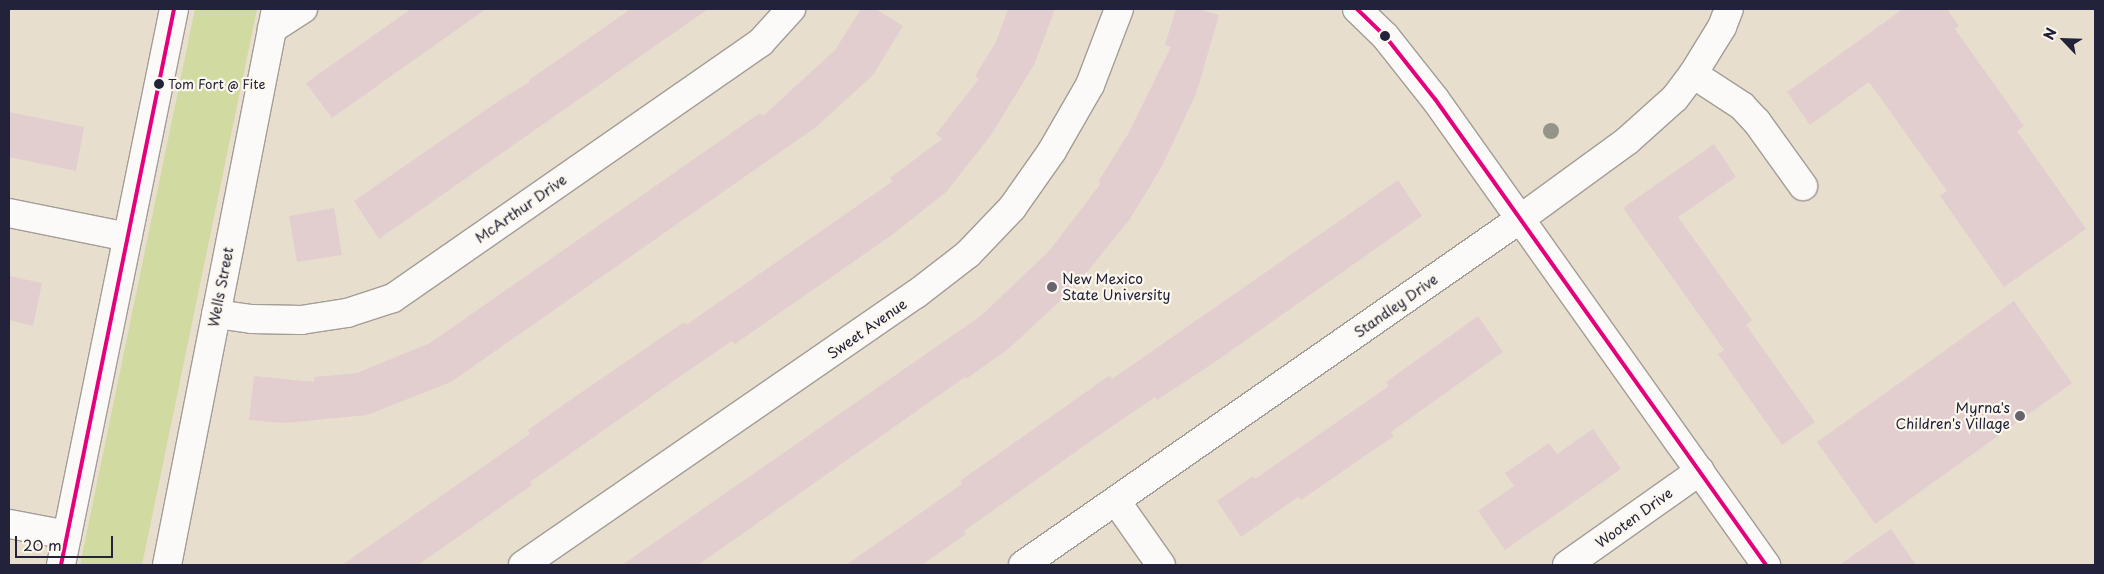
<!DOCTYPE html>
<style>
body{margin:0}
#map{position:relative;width:2104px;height:574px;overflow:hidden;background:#e8dece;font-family:"Playpen Sans",sans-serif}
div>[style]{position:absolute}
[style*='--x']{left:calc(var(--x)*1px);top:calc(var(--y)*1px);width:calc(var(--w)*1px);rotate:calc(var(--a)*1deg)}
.green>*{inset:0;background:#d0daa1}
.building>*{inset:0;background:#e2cecf}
.roads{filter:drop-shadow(1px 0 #a29d96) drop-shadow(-1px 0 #a29d96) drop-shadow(0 1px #a29d96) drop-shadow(0 -1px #a29d96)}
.minor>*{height:28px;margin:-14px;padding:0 14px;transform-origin:14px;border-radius:14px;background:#fcfaf8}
.bus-1>*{height:4px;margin:-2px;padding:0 2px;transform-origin:2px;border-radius:2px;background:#e5007d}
.trees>*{width:16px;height:16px;margin:-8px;border-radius:50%;background:#949488}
.dots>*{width:14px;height:14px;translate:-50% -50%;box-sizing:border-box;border:2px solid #fbf7ec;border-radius:50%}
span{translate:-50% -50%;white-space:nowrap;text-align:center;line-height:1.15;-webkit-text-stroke:4.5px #fbf7ec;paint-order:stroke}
.bus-label{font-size:13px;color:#22223b}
.left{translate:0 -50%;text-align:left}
.street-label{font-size:14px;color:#22223b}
.poi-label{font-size:14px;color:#22223b}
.right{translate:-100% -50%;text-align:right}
.frame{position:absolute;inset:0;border:10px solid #22223b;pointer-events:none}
.north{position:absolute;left:2039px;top:15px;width:50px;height:50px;-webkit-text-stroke:4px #fbf7ec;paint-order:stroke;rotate:294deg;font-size:14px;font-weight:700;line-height:20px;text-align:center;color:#22223b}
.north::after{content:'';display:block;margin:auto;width:18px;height:22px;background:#22223b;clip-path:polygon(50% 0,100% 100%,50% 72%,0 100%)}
.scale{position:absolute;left:15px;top:536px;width:98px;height:22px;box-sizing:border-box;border:2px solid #22223b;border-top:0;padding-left:6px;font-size:15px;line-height:18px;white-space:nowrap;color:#22223b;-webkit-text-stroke:4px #fbf7ec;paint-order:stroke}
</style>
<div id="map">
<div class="green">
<div style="clip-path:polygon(195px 9px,257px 9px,142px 565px,80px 565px)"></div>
</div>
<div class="building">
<div style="clip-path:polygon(411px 9px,486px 9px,332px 118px,306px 83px)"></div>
<div style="clip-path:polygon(631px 9px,708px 9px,379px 239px,354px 201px,503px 98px,530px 82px,529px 80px)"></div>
<div style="clip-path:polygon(861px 9px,876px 9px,903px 26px,873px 75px,816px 127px,451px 382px,367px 415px,285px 423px,249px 420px,254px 376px,314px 382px,314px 377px,357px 373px,430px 343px,760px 113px,763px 116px,835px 50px)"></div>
<div style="clip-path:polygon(1008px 9px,1055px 9px,1034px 65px,991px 135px,946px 192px,892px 235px,735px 344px,732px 341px,672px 382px,530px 482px,532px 485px,418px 565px,342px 565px,530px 434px,528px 430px,563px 405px,684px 322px,686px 325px,893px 181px,890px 178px,942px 139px,936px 134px,979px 79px,975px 76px,996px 42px)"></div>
<div style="clip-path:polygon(1176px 9px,1199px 9px,1219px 15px,1196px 94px,1162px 166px,1130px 219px,1074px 288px,1007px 350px,966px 379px,965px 377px,698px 565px,622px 565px,982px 315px,1050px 250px,1101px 183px,1098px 182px,1128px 134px,1171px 47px,1165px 45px)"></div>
<div style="clip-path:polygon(1903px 9px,1947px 9px,1959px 26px,1955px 29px,2024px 126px,2017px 131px,2086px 229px,2004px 287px,1940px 196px,1947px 191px,1869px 82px,1810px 125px,1787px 92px)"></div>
<div style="clip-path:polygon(9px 112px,84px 127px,76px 171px,9px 157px)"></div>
<div style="clip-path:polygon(1714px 144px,1736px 177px,1678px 217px,1752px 320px,1746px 325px,1815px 422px,1782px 445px,1718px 354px,1724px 350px,1623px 208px)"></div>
<div style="clip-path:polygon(1398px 180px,1422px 216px,1215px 362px,1157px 400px,1155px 397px,1098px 436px,964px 531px,966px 534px,922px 565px,846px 565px,962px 484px,960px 481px,1110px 375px,1112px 379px)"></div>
<div style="clip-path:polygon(334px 208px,342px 255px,297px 262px,289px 216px)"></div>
<div style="clip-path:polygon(9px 276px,42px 283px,33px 326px,9px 320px)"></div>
<div style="clip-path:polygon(2014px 301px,2072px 383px,1875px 524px,1817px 442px)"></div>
<div style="clip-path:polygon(1478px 316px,1503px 352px,1391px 432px,1394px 436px,1301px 500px,1298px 497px,1241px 537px,1217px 501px,1253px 476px,1255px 479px,1389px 386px,1386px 382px)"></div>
<div style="clip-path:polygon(1593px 429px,1621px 469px,1505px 550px,1478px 511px,1514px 486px,1505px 473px,1549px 443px,1557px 454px)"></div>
<div style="clip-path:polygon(1891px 529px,1916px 565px,1839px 565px)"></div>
</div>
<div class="roads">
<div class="minor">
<div style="--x:1357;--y:9;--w:39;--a:44"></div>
<div style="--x:1385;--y:36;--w:80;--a:51.6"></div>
<div style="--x:1435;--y:99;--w:572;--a:54.61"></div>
<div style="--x:272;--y:29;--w:37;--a:-33"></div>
<div style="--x:1693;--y:74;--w:59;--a:33.1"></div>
<div style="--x:1742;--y:106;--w:22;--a:47"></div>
<div style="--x:1757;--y:122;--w:79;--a:54.3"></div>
<div style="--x:9;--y:213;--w:121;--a:11.4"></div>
<div style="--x:216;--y:314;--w:36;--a:8"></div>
<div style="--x:252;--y:319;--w:49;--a:1.2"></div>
<div style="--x:301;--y:320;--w:47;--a:-8.7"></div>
<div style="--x:347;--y:313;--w:48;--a:-18.1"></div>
<div style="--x:393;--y:298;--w:448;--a:-34.8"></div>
<div style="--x:761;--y:42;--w:45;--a:-47.7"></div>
<div style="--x:1116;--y:501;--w:78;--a:54.9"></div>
<div style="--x:9;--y:524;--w:59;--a:10.7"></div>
<div style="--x:61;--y:565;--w:567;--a:-78.51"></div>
<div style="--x:167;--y:565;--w:567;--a:-78.91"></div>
<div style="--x:523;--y:565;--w:476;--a:-34.6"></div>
<div style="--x:915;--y:295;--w:67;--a:-37.7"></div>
<div style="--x:968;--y:254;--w:64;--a:-46.3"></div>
<div style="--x:1012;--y:208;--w:70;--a:-54.9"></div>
<div style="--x:1052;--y:151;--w:76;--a:-60.1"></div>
<div style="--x:1090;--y:85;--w:81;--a:-69.1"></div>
<div style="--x:1023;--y:565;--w:606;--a:-34.84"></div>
<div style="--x:1520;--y:219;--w:132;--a:-36.1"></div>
<div style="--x:1627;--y:141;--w:64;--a:-41.9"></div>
<div style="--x:1675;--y:98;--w:30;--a:-53"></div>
<div style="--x:1693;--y:74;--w:55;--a:-58.3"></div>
<div style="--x:1722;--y:27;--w:19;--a:-69"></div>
<div style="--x:1567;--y:565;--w:163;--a:-35.3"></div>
</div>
</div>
<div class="bus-1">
<div style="--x:1357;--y:9;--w:39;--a:44"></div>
<div style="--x:1385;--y:36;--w:80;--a:51.6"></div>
<div style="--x:1435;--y:99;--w:572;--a:54.61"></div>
<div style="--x:61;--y:565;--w:567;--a:-78.51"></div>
</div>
<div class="trees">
<div style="left:1551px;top:131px"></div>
</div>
<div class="dots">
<div style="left:1385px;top:36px;background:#22223b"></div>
<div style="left:159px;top:84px;background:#22223b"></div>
<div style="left:1052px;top:287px;background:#67646e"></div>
<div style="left:2020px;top:416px;background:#67646e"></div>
</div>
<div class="bus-label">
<span class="left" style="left:168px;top:84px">Tom Fort @ Fite</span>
</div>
<div class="street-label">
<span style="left:521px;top:209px;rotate:-35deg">McArthur Drive</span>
<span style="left:221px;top:287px;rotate:-79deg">Wells Street</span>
<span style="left:1396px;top:306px;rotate:-35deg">Standley Drive</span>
<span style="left:867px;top:329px;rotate:-35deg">Sweet Avenue</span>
<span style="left:1634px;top:518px;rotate:-36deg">Wooten Drive</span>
</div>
<div class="poi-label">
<span class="left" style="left:1062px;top:287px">New Mexico<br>State University</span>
<span class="right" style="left:2010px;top:416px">Myrna's<br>Children's Village</span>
</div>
<div class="frame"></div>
<div class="north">N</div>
<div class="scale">20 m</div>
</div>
